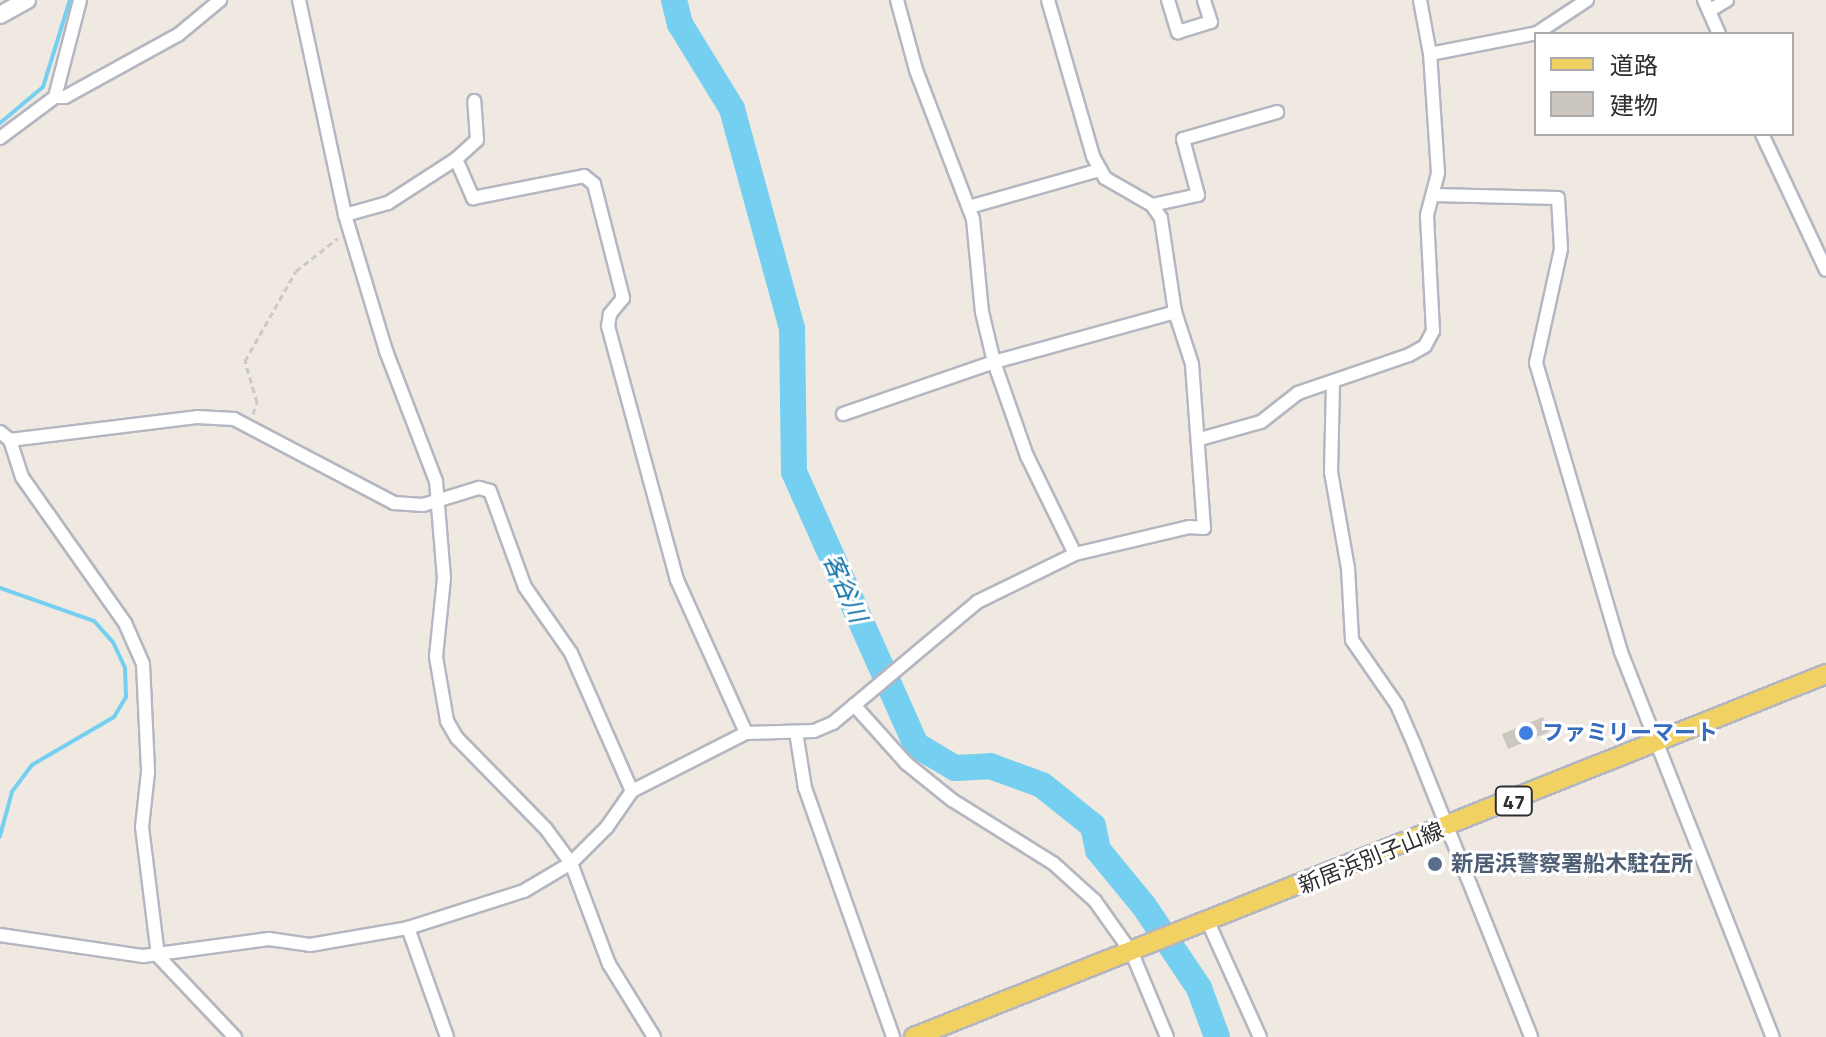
<!DOCTYPE html>
<meta charset="utf-8">
<style>
body{margin:0}
#map{position:relative;width:1826px;height:1037px;overflow:hidden;background:#efe9e1;font-family:"Titillium Web","Noto Sans JP",sans-serif}
div>[style]{position:absolute}
[style*='--x']{left:calc(var(--x)*1px);top:calc(var(--y)*1px);width:calc(var(--w)*1px);rotate:calc(var(--a)*1deg)}
.stream>*{height:4px;margin:-2px;padding:0 2px;transform-origin:2px;border-radius:2px;background:#75cff0}
.river>*{height:26px;margin:-13px;padding:0 13px;transform-origin:13px;border-radius:13px;background:#75cff0}
.building>*{inset:0;background:#cbc7bf}
.path>*{height:3px;margin-top:-1.5px;transform-origin:0;background:repeating-linear-gradient(90deg,#c9c9c9 0 6px,transparent 0 10px)}
.roads{filter:drop-shadow(2px 0 #b4b7c1) drop-shadow(-2px 0 #b4b7c1) drop-shadow(0 2px #b4b7c1) drop-shadow(0 -2px #b4b7c1)}
.street>*{height:12px;margin:-6px;padding:0 6px;transform-origin:6px;border-radius:6px;background:#fff}
.secondary>*{height:16px;margin:-8px;padding:0 8px;transform-origin:8px;border-radius:8px;background:#fff}
.primary>*{height:18px;margin:-9px;padding:0 9px;transform-origin:9px;border-radius:9px;background:#f2d163}
.dots>*{width:22px;height:22px;translate:-50% -50%;box-sizing:border-box;border:4px solid #fff;border-radius:50%}
span{translate:-50% -50%;white-space:nowrap;text-align:center;line-height:1.15;-webkit-text-stroke:6px #fff;paint-order:stroke}
.shield-label span{padding:2px 6px;background:#fff;border:2px solid;border-radius:6px;-webkit-text-stroke-width:0}
.shield-label{font-size:20px;color:#2e2e2e;font-weight:700}
.shop-label{font-size:22px;color:#366cbe;font-weight:700}
.left{translate:0 -50%;text-align:left}
.street-label{font-size:22px;color:#2e2e2e}
.service-label{font-size:22px;color:#4e5e75;font-weight:700}
.water-label{font-size:24px;color:#0d6fa3;font-style:italic}
.legend{position:absolute;left:1534px;top:32px;width:260px;height:104px;box-sizing:border-box;background:#fff;border:2px solid #ababab;margin:0;padding:10px 14px;list-style:none;font-size:24px;color:#2e2e2e}
.legend li{display:flex;align-items:center;gap:16px;height:40px}
.legend b{width:40px;border:2px solid #ababab}
</style>
<div id="map">
<div class="stream">
<div style="--x:0;--y:123;--w:56;--a:-39.9"></div>
<div style="--x:43;--y:87;--w:91;--a:-72.8"></div>
<div style="--x:0;--y:588;--w:100;--a:19.3"></div>
<div style="--x:94;--y:621;--w:28;--a:48"></div>
<div style="--x:113;--y:642;--w:29;--a:65"></div>
<div style="--x:125;--y:668;--w:29;--a:88"></div>
<div style="--x:126;--y:697;--w:23;--a:121"></div>
<div style="--x:114;--y:717;--w:95;--a:149.7"></div>
<div style="--x:32;--y:765;--w:34;--a:127"></div>
<div style="--x:12;--y:792;--w:46;--a:105.3"></div>
</div>
<div class="river">
<div style="--x:674;--y:0;--w:25;--a:76"></div>
<div style="--x:680;--y:24;--w:100;--a:58.5"></div>
<div style="--x:732;--y:109;--w:227;--a:74.7"></div>
<div style="--x:792;--y:328;--w:144;--a:89.2"></div>
<div style="--x:794;--y:472;--w:299;--a:65.9"></div>
<div style="--x:916;--y:745;--w:45;--a:30.5"></div>
<div style="--x:955;--y:768;--w:35;--a:-3"></div>
<div style="--x:990;--y:766;--w:55;--a:20.1"></div>
<div style="--x:1042;--y:785;--w:65;--a:38.8"></div>
<div style="--x:1093;--y:826;--w:25;--a:78"></div>
<div style="--x:1098;--y:850;--w:72;--a:50.6"></div>
<div style="--x:1144;--y:906;--w:99;--a:56.1"></div>
<div style="--x:1199;--y:988;--w:52;--a:69.8"></div>
</div>
<div class="building">
<div style="clip-path:polygon(1543px 717px,1549px 732px,1508px 749px,1502px 734px)"></div>
</div>
<div class="path">
<div style="--x:253;--y:414;--w:13;--a:-72"></div>
<div style="--x:257;--y:402;--w:43;--a:-106.3"></div>
<div style="--x:245;--y:361;--w:103;--a:-60.5"></div>
<div style="--x:296;--y:271;--w:53;--a:-38.2"></div>
</div>
<div class="roads">
<div class="street">
<div style="--x:299;--y:0;--w:220;--a:77.9"></div>
<div style="--x:345;--y:215;--w:142;--a:73.2"></div>
<div style="--x:386;--y:351;--w:139;--a:69"></div>
<div style="--x:436;--y:481;--w:97;--a:85.3"></div>
<div style="--x:444;--y:578;--w:79;--a:95.8"></div>
<div style="--x:436;--y:657;--w:65;--a:80.2"></div>
<div style="--x:447;--y:721;--w:20;--a:60"></div>
<div style="--x:457;--y:738;--w:127;--a:45.6"></div>
<div style="--x:546;--y:829;--w:42;--a:53.7"></div>
<div style="--x:571;--y:863;--w:108;--a:69.4"></div>
<div style="--x:609;--y:964;--w:86;--a:58.3"></div>
<div style="--x:897;--y:0;--w:73;--a:74.8"></div>
<div style="--x:916;--y:70;--w:160;--a:69.1"></div>
<div style="--x:973;--y:219;--w:93;--a:84.5"></div>
<div style="--x:982;--y:312;--w:51;--a:76.5"></div>
<div style="--x:994;--y:362;--w:100;--a:70.7"></div>
<div style="--x:1027;--y:456;--w:109;--a:63.9"></div>
<div style="--x:1168;--y:0;--w:34;--a:73"></div>
<div style="--x:1178;--y:32;--w:34;--a:-17"></div>
<div style="--x:1211;--y:22;--w:23;--a:-108"></div>
<div style="--x:1704;--y:0;--w:37;--a:66"></div>
<div style="--x:1709;--y:11;--w:21;--a:-31"></div>
<div style="--x:1430;--y:54;--w:109;--a:-11.1"></div>
<div style="--x:1537;--y:33;--w:60;--a:-33.4"></div>
<div style="--x:55;--y:97;--w:10;--a:0"></div>
<div style="--x:65;--y:97;--w:129;--a:-28.8"></div>
<div style="--x:178;--y:35;--w:55;--a:-39.8"></div>
<div style="--x:1762;--y:134;--w:150;--a:64.8"></div>
<div style="--x:0;--y:138;--w:69;--a:-36.7"></div>
<div style="--x:55;--y:97;--w:100;--a:-75.5"></div>
<div style="--x:456;--y:159;--w:43;--a:66.4"></div>
<div style="--x:473;--y:198;--w:113;--a:-11.2"></div>
<div style="--x:584;--y:176;--w:13;--a:39"></div>
<div style="--x:594;--y:184;--w:118;--a:75.7"></div>
<div style="--x:623;--y:298;--w:21;--a:129"></div>
<div style="--x:610;--y:314;--w:12;--a:99"></div>
<div style="--x:608;--y:326;--w:263;--a:74.8"></div>
<div style="--x:677;--y:580;--w:168;--a:65.7"></div>
<div style="--x:1434;--y:195;--w:124;--a:1.4"></div>
<div style="--x:1558;--y:198;--w:51;--a:86.6"></div>
<div style="--x:1561;--y:249;--w:117;--a:102.4"></div>
<div style="--x:1536;--y:363;--w:301;--a:73.6"></div>
<div style="--x:1621;--y:652;--w:414;--a:68.5"></div>
<div style="--x:1152;--y:205;--w:47;--a:-12.3"></div>
<div style="--x:1198;--y:195;--w:58;--a:-105"></div>
<div style="--x:1183;--y:139;--w:98;--a:-16"></div>
<div style="--x:969;--y:207;--w:136;--a:-15.8"></div>
<div style="--x:345;--y:215;--w:45;--a:-15.6"></div>
<div style="--x:388;--y:203;--w:81;--a:-32.9"></div>
<div style="--x:456;--y:159;--w:28;--a:-42"></div>
<div style="--x:477;--y:140;--w:39;--a:-94"></div>
<div style="--x:1333;--y:384;--w:88;--a:91.3"></div>
<div style="--x:1331;--y:472;--w:97;--a:80"></div>
<div style="--x:1348;--y:568;--w:72;--a:86.8"></div>
<div style="--x:1352;--y:640;--w:79;--a:55.3"></div>
<div style="--x:1397;--y:705;--w:43;--a:66.4"></div>
<div style="--x:1414;--y:744;--w:315;--a:68.2"></div>
<div style="--x:843;--y:414;--w:160;--a:-19"></div>
<div style="--x:994;--y:362;--w:188;--a:-15.4"></div>
<div style="--x:0;--y:432;--w:13;--a:39"></div>
<div style="--x:10;--y:440;--w:39;--a:72"></div>
<div style="--x:22;--y:477;--w:179;--a:54.8"></div>
<div style="--x:125;--y:623;--w:45;--a:66.3"></div>
<div style="--x:143;--y:664;--w:108;--a:87.3"></div>
<div style="--x:148;--y:772;--w:55;--a:96.2"></div>
<div style="--x:142;--y:827;--w:130;--a:82.9"></div>
<div style="--x:158;--y:956;--w:112;--a:46.5"></div>
<div style="--x:1200;--y:439;--w:63;--a:-15.6"></div>
<div style="--x:1261;--y:422;--w:47;--a:-38.1"></div>
<div style="--x:1298;--y:393;--w:117;--a:-18.9"></div>
<div style="--x:1409;--y:355;--w:18;--a:-29"></div>
<div style="--x:1425;--y:346;--w:17;--a:-62"></div>
<div style="--x:1433;--y:331;--w:116;--a:-93"></div>
<div style="--x:1427;--y:215;--w:43;--a:-75.3"></div>
<div style="--x:1438;--y:173;--w:119;--a:-93.8"></div>
<div style="--x:1430;--y:54;--w:55;--a:-100.5"></div>
<div style="--x:10;--y:440;--w:188;--a:-7"></div>
<div style="--x:197;--y:417;--w:37;--a:3"></div>
<div style="--x:234;--y:419;--w:181;--a:27.7"></div>
<div style="--x:394;--y:503;--w:29;--a:4"></div>
<div style="--x:423;--y:505;--w:59;--a:-16.9"></div>
<div style="--x:479;--y:488;--w:11;--a:15"></div>
<div style="--x:490;--y:491;--w:102;--a:70"></div>
<div style="--x:525;--y:587;--w:80;--a:55.1"></div>
<div style="--x:571;--y:653;--w:151;--a:66.2"></div>
<div style="--x:854;--y:705;--w:78;--a:48.1"></div>
<div style="--x:906;--y:763;--w:59;--a:38.8"></div>
<div style="--x:952;--y:800;--w:119;--a:32"></div>
<div style="--x:1053;--y:863;--w:57;--a:42.1"></div>
<div style="--x:1095;--y:901;--w:64;--a:54.6"></div>
<div style="--x:1132;--y:953;--w:91;--a:67.4"></div>
<div style="--x:796;--y:732;--w:57;--a:80.9"></div>
<div style="--x:805;--y:788;--w:264;--a:70.5"></div>
<div style="--x:1208;--y:922;--w:126;--a:65.7"></div>
<div style="--x:408;--y:928;--w:122;--a:-17.7"></div>
<div style="--x:524;--y:891;--w:55;--a:-30.8"></div>
<div style="--x:571;--y:863;--w:51;--a:-45"></div>
<div style="--x:607;--y:827;--w:44;--a:-55.2"></div>
<div style="--x:632;--y:791;--w:128;--a:-27"></div>
<div style="--x:746;--y:733;--w:68;--a:-1.7"></div>
<div style="--x:814;--y:731;--w:21;--a:-23"></div>
<div style="--x:833;--y:723;--w:188;--a:-40"></div>
<div style="--x:977;--y:602;--w:109;--a:-26.1"></div>
<div style="--x:1075;--y:554;--w:117;--a:-13.3"></div>
<div style="--x:1189;--y:527;--w:15;--a:4"></div>
<div style="--x:1204;--y:528;--w:164;--a:-94.2"></div>
<div style="--x:1192;--y:364;--w:55;--a:-108.1"></div>
<div style="--x:1175;--y:312;--w:95;--a:-98.5"></div>
<div style="--x:1161;--y:218;--w:16;--a:-125"></div>
<div style="--x:1152;--y:205;--w:54;--a:-150.1"></div>
<div style="--x:1105;--y:178;--w:25;--a:-119"></div>
<div style="--x:1093;--y:156;--w:162;--a:-106.1"></div>
<div style="--x:0;--y:935;--w:145;--a:8.4"></div>
<div style="--x:143;--y:956;--w:127;--a:-7.7"></div>
<div style="--x:269;--y:939;--w:41;--a:8.3"></div>
<div style="--x:310;--y:945;--w:99;--a:-9.8"></div>
<div style="--x:408;--y:928;--w:116;--a:70.3"></div>
</div>
<div class="secondary">
<div style="--x:0;--y:15;--w:31;--a:-29"></div>
</div>
<div class="primary">
<div style="--x:914;--y:1037;--w:982;--a:-21.7"></div>
</div>
</div>
<div class="dots">
<div style="left:1526px;top:733px;background:#3f7fe0"></div>
<div style="left:1435px;top:864px;background:#5c6f8a"></div>
</div>
<div class="shield-label">
<span style="left:1514px;top:801px">47</span>
</div>
<div class="shop-label">
<span class="left" style="left:1542px;top:733px">ファミリーマート</span>
</div>
<div class="street-label">
<span style="left:1371px;top:858px;rotate:-22deg">新居浜別子山線</span>
</div>
<div class="service-label">
<span class="left" style="left:1451px;top:864px">新居浜警察署船木駐在所</span>
</div>
<div class="water-label">
<span style="left:845px;top:588px;rotate:66deg">客谷川</span>
</div>
<ul class="legend">
<li><b style="height:10px;background:#f2d163"></b>道路</li>
<li><b style="height:22px;background:#cbc7bf"></b>建物</li>
</ul>
</div>
